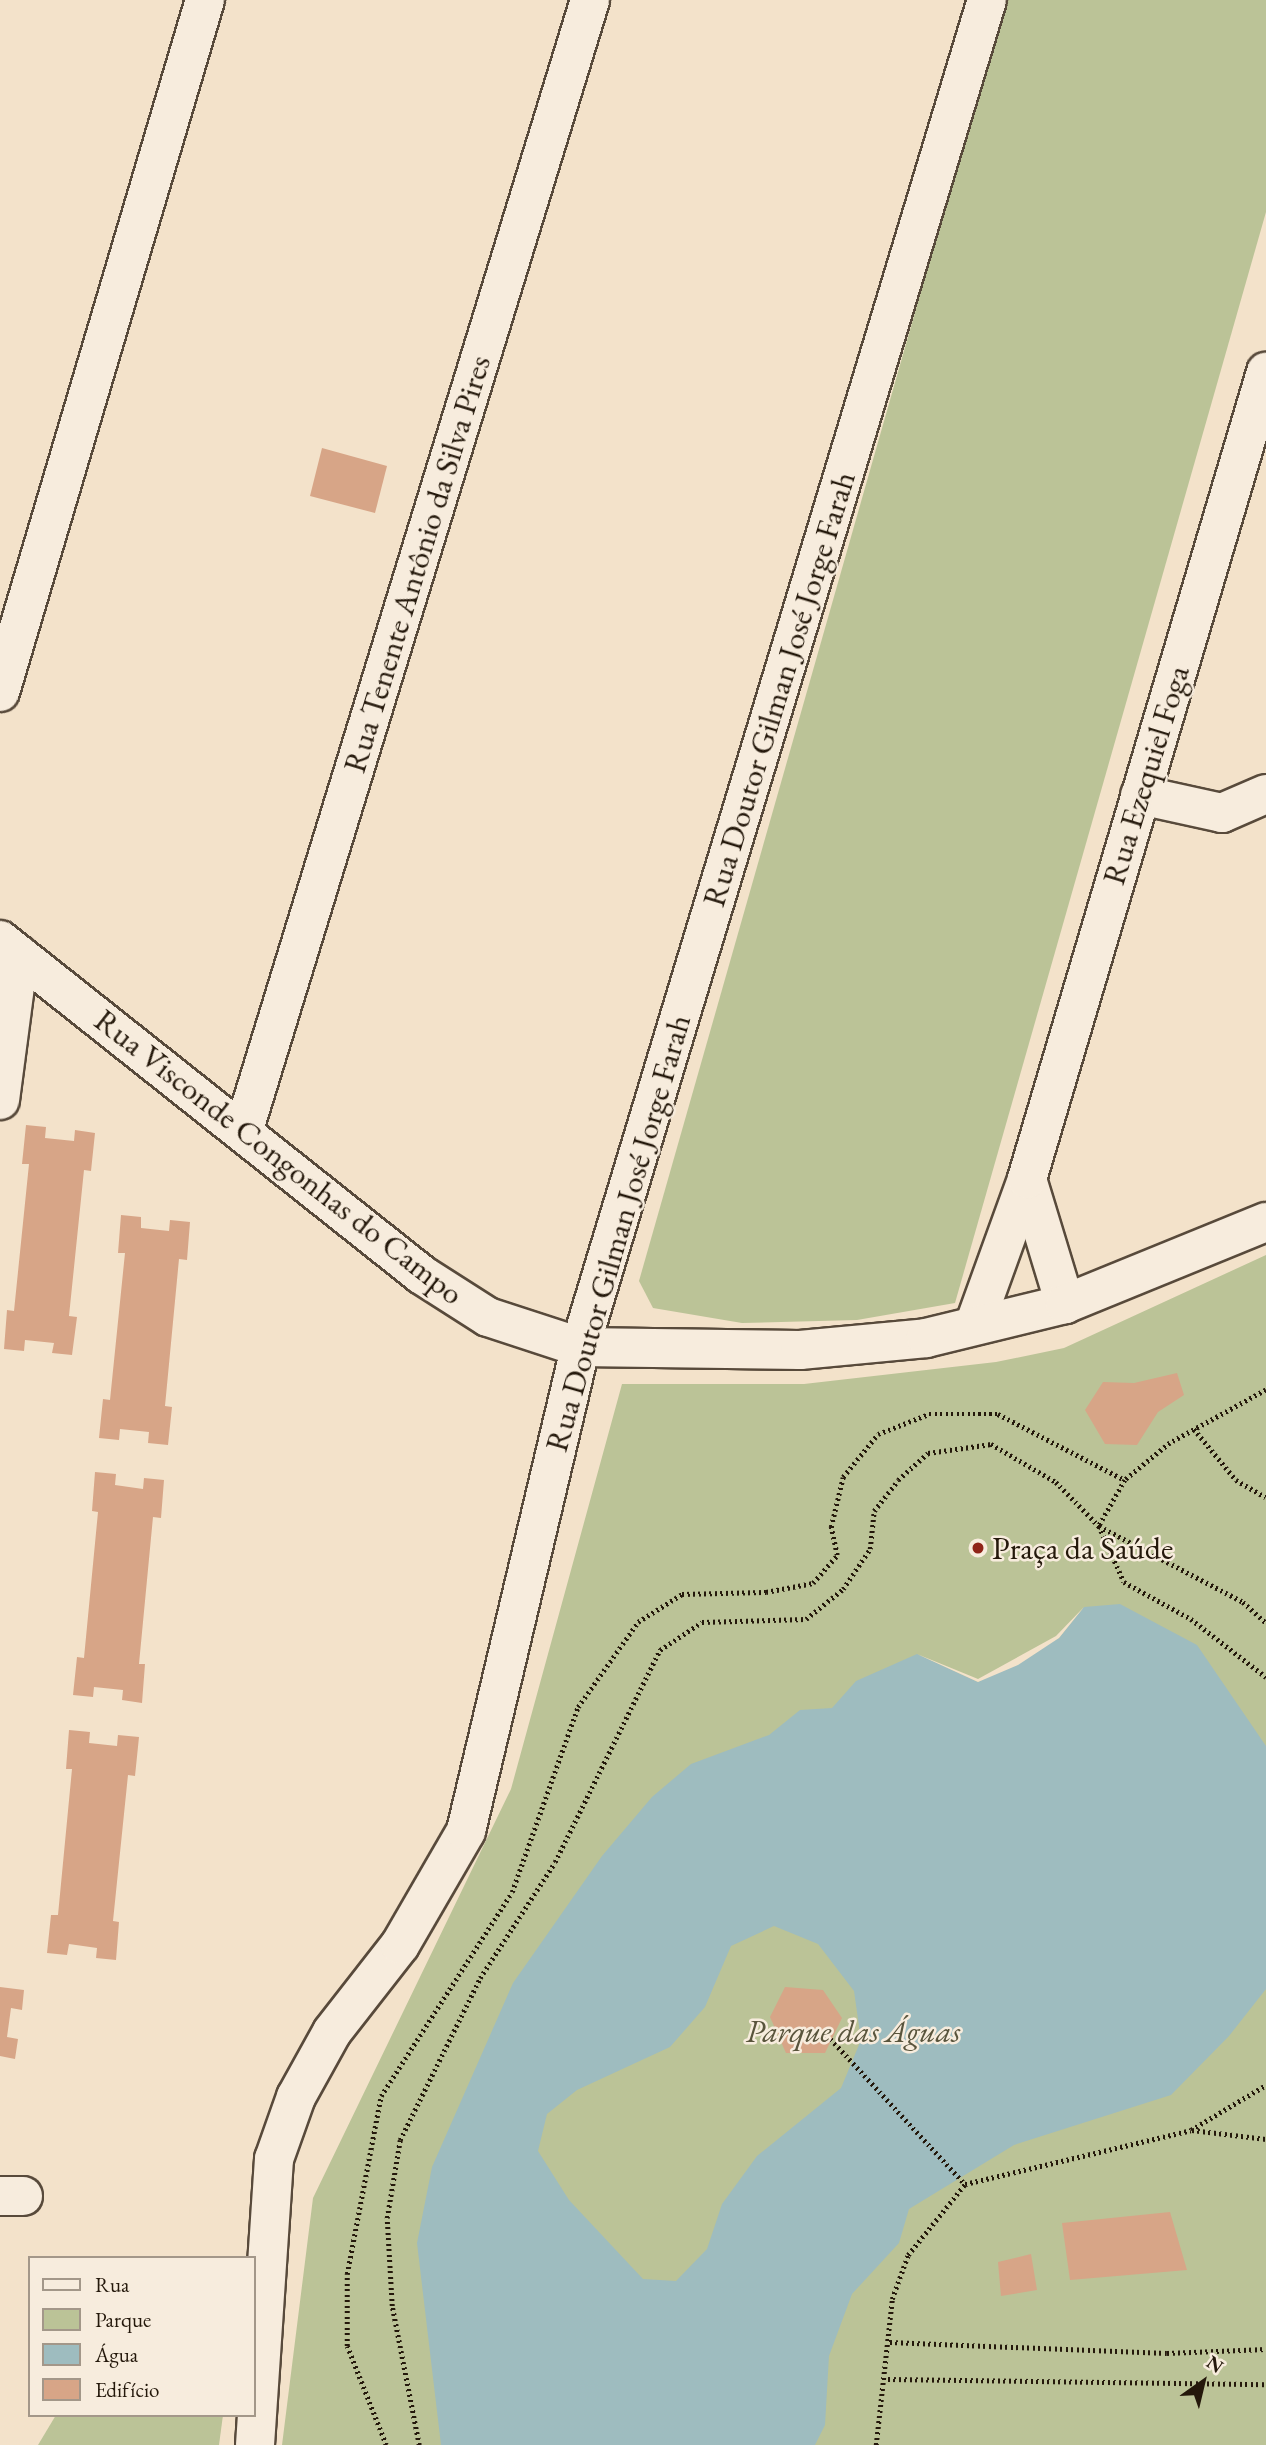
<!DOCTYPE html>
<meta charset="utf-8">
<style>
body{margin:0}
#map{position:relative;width:1266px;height:2445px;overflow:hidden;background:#f3e2ca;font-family:"EB Garamond",serif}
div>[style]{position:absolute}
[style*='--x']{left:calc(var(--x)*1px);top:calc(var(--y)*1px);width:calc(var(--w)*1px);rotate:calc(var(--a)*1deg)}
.green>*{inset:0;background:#bbc397}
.water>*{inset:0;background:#9ebcbf}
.pier>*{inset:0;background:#f3e2ca}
.building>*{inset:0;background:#d7a587}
.path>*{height:4.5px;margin-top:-2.25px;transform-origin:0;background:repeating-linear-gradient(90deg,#24180b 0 2px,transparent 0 5.5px)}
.roads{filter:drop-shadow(2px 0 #584a3b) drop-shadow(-2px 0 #584a3b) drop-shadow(0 2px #584a3b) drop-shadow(0 -2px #584a3b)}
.minor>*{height:38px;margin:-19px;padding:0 19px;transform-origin:19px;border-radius:19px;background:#f7ecdd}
.tertiary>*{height:38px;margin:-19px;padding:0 19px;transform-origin:19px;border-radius:19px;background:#f7ecdd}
.dots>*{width:19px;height:19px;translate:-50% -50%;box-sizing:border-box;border:4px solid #f7ecdd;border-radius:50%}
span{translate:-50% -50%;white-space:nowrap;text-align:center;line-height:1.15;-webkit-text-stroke:5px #f7ecdd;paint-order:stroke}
.street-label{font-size:32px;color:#24180b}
.poi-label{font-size:32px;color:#24180b}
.left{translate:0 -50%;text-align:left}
.park-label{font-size:32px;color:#59543c;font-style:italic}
.legend{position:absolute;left:28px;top:2256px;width:228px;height:161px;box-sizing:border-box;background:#f7ecdd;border:2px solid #a39789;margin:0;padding:9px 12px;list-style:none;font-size:21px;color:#24180b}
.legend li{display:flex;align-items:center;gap:14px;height:35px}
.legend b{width:35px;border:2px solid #a39789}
.north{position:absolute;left:1168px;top:2347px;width:70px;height:70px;-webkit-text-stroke:5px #f7ecdd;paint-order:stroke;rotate:34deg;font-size:19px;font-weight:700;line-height:28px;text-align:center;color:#24180b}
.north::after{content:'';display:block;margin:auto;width:24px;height:32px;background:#24180b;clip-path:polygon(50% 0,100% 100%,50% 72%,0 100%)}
</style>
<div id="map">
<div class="green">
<div style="clip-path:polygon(1004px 0,1266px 0,1266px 212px,955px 1303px,857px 1320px,742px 1323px,653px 1308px,639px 1281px)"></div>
<div style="clip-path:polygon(1266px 1255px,1266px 2445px,282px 2445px,313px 2198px,511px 1789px,622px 1384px,804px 1384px,996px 1362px,1064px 1348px)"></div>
<div style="clip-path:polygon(56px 2415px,223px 2415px,219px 2445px,38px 2445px)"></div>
</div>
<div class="water">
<div style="clip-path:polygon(evenodd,1120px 1604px,1197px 1645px,1266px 1746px,1266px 1989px,1229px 2036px,1171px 2095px,1014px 2145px,909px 2209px,899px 2243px,852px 2294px,829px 2356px,825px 2425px,815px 2445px,441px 2445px,417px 2243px,432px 2167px,513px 1983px,602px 1856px,652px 1797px,691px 1764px,769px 1735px,800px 1710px,832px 1708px,856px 1681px,917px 1654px,978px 1682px,1059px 1638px,1084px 1607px,1120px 1604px,774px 1926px,818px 1944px,854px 1991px,861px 2040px,841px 2088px,757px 2156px,722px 2204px,707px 2249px,676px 2281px,643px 2279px,569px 2200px,538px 2151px,547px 2114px,577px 2090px,670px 2047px,705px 2007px,731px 1946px,774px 1926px)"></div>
</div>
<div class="pier">
<div style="clip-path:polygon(1084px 1607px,1059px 1638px,1018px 1665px,978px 1682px,917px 1654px,978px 1679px,1056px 1636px)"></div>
</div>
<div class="building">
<div style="clip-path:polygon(322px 448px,387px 466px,375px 513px,310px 496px)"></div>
<div style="clip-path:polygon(26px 1125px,46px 1127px,45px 1138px,74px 1141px,75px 1130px,95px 1133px,91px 1171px,84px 1170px,69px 1316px,77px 1317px,72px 1355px,52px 1353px,54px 1343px,25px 1340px,24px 1351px,4px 1349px,7px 1310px,14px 1311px,29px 1164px,22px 1164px)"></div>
<div style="clip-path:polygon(121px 1215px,141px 1217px,141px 1228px,169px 1231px,170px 1220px,190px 1222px,187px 1260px,179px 1259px,165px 1406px,172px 1407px,168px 1445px,148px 1443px,149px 1432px,120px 1429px,119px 1440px,99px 1438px,103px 1399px,110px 1400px,125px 1253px,118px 1253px)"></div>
<div style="clip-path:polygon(1177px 1373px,1184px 1395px,1158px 1412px,1137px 1445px,1105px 1444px,1085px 1410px,1103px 1382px,1134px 1383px)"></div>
<div style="clip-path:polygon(95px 1472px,116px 1474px,115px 1485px,143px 1489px,144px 1478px,164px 1480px,161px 1518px,153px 1517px,139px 1664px,145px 1664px,142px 1703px,122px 1700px,123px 1690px,94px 1687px,93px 1697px,73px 1695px,77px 1657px,84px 1658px,98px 1512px,92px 1511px)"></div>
<div style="clip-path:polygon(69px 1730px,90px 1732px,89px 1743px,117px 1746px,118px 1735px,139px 1737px,135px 1776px,128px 1775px,113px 1921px,119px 1922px,116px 1960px,96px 1958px,97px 1948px,69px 1944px,67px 1955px,47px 1953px,51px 1915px,58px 1915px,72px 1769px,66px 1769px)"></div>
<div style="clip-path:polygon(0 1987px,24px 1990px,22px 2010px,11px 2008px,7px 2037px,18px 2039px,15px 2059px,0 2056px)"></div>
<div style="clip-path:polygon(785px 1987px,823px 1990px,842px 2018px,825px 2053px,786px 2053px,770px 2017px)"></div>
<div style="clip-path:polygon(1170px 2212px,1187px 2270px,1070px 2280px,1062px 2223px)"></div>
<div style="clip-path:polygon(1031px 2254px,1037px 2290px,1001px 2296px,998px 2262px)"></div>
</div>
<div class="path">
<div style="--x:1266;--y:1390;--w:110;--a:151.1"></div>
<div style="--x:1170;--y:1443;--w:58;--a:140.6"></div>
<div style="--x:1125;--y:1480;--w:53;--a:119.5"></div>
<div style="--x:1099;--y:1526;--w:163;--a:27.8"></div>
<div style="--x:1243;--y:1602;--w:31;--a:42"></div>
<div style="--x:1194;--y:1429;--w:66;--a:50.5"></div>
<div style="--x:1236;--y:1480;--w:34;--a:30"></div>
<div style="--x:827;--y:2035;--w:203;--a:47.2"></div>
<div style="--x:1192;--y:2130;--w:75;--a:6.9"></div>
<div style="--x:890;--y:2342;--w:277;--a:2.3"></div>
<div style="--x:1167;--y:2353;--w:99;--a:-2.3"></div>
<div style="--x:888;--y:2379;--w:378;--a:0.8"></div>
<div style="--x:386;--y:2445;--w:106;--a:-111.5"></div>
<div style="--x:347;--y:2346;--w:72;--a:-90"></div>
<div style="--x:347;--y:2274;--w:181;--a:-79.2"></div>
<div style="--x:381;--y:2096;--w:242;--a:-57.3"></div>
<div style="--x:512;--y:1892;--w:196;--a:-70.4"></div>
<div style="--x:578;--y:1707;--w:104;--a:-54.8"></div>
<div style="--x:638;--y:1622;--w:52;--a:-32.5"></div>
<div style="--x:682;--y:1594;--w:84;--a:-1.4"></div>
<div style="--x:766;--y:1592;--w:48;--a:-10.8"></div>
<div style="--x:813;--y:1583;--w:37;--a:-49"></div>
<div style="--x:837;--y:1555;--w:29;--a:-102"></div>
<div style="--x:831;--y:1527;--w:51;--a:-76.5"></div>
<div style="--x:843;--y:1477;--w:55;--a:-50.9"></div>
<div style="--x:878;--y:1434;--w:55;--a:-21.4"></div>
<div style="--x:929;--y:1414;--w:69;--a:0"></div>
<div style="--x:998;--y:1414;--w:143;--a:27.5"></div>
<div style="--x:419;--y:2445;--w:142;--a:-101"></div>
<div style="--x:392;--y:2306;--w:88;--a:-93.3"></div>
<div style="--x:387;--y:2218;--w:79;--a:-80.5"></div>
<div style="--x:400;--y:2140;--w:181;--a:-63.7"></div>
<div style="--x:480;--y:1978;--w:138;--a:-57.1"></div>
<div style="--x:555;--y:1862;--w:237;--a:-63.7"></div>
<div style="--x:660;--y:1650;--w:50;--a:-33.7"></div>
<div style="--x:702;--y:1622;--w:104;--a:-1.7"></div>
<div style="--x:806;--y:1619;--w:48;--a:-39"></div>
<div style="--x:843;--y:1589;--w:48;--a:-56"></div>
<div style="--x:870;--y:1549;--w:38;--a:-84"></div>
<div style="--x:874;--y:1511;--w:39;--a:-52"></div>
<div style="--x:898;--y:1480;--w:40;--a:-42"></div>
<div style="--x:928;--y:1453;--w:64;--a:-8.1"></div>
<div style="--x:991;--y:1444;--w:75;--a:30.3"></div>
<div style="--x:1056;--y:1482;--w:62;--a:45.7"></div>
<div style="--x:1099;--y:1526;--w:61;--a:65.9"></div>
<div style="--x:1124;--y:1582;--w:77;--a:28.9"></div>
<div style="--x:1191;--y:1619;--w:95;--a:37.7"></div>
<div style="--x:876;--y:2445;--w:147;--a:-83.7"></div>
<div style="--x:892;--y:2299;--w:47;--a:-70"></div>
<div style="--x:908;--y:2255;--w:91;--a:-51.2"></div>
<div style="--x:965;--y:2184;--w:232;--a:-13.4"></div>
<div style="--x:1191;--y:2130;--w:87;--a:-31"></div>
</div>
<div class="roads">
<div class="minor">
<div style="--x:0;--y:692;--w:722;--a:-73.5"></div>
<div style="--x:1140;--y:795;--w:84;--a:12.4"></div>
<div style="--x:1222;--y:813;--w:48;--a:-23.4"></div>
<div style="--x:0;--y:1100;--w:146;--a:-82.5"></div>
<div style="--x:244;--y:1129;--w:1181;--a:-72.96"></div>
<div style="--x:1027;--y:1179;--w:131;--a:73.1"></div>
<div style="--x:975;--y:1323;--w:153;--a:-70.1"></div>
<div style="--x:1027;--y:1179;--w:842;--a:-73.5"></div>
<div style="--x:0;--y:2196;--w:23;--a:0"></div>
<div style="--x:255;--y:2445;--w:287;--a:-86.2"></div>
<div style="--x:274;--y:2159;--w:66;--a:-70.5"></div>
<div style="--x:296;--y:2097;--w:74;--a:-61"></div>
<div style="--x:332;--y:2032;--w:110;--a:-52"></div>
<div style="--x:400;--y:1945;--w:132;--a:-59.9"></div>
<div style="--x:466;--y:1831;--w:497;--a:-76.7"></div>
<div style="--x:580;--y:1347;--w:1407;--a:-73.19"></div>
</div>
<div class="tertiary">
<div style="--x:0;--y:940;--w:539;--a:38.44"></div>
<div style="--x:422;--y:1275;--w:78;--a:32.5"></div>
<div style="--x:488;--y:1317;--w:97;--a:18.1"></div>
<div style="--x:580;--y:1347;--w:220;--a:0.8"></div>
<div style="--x:800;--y:1350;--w:127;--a:-5.4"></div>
<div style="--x:926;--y:1338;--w:143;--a:-13.7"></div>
<div style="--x:1065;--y:1304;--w:217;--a:-22.2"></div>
</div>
</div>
<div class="dots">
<div style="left:978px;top:1548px;background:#8f2418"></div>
</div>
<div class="street-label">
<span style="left:417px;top:564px;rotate:-73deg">Rua Tenente Antônio da Silva Pires</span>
<span style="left:779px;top:689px;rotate:-73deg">Rua Doutor Gilman José Jorge Farah</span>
<span style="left:1146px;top:775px;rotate:-73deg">Rua Ezequiel Foga</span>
<span style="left:279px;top:1157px;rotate:38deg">Rua Visconde Congonhas do Campo</span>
<span style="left:618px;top:1233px;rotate:-74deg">Rua Doutor Gilman José Jorge Farah</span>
</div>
<div class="poi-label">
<span class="left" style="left:992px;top:1548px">Praça da Saúde</span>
</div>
<div class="park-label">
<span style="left:853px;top:2031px">Parque das Águas</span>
</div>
<ul class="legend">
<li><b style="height:9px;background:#f7ecdd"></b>Rua</li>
<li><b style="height:19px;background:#bbc397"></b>Parque</li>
<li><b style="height:19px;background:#9ebcbf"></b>Água</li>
<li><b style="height:19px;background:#d7a587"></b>Edifício</li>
</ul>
<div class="north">N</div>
</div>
